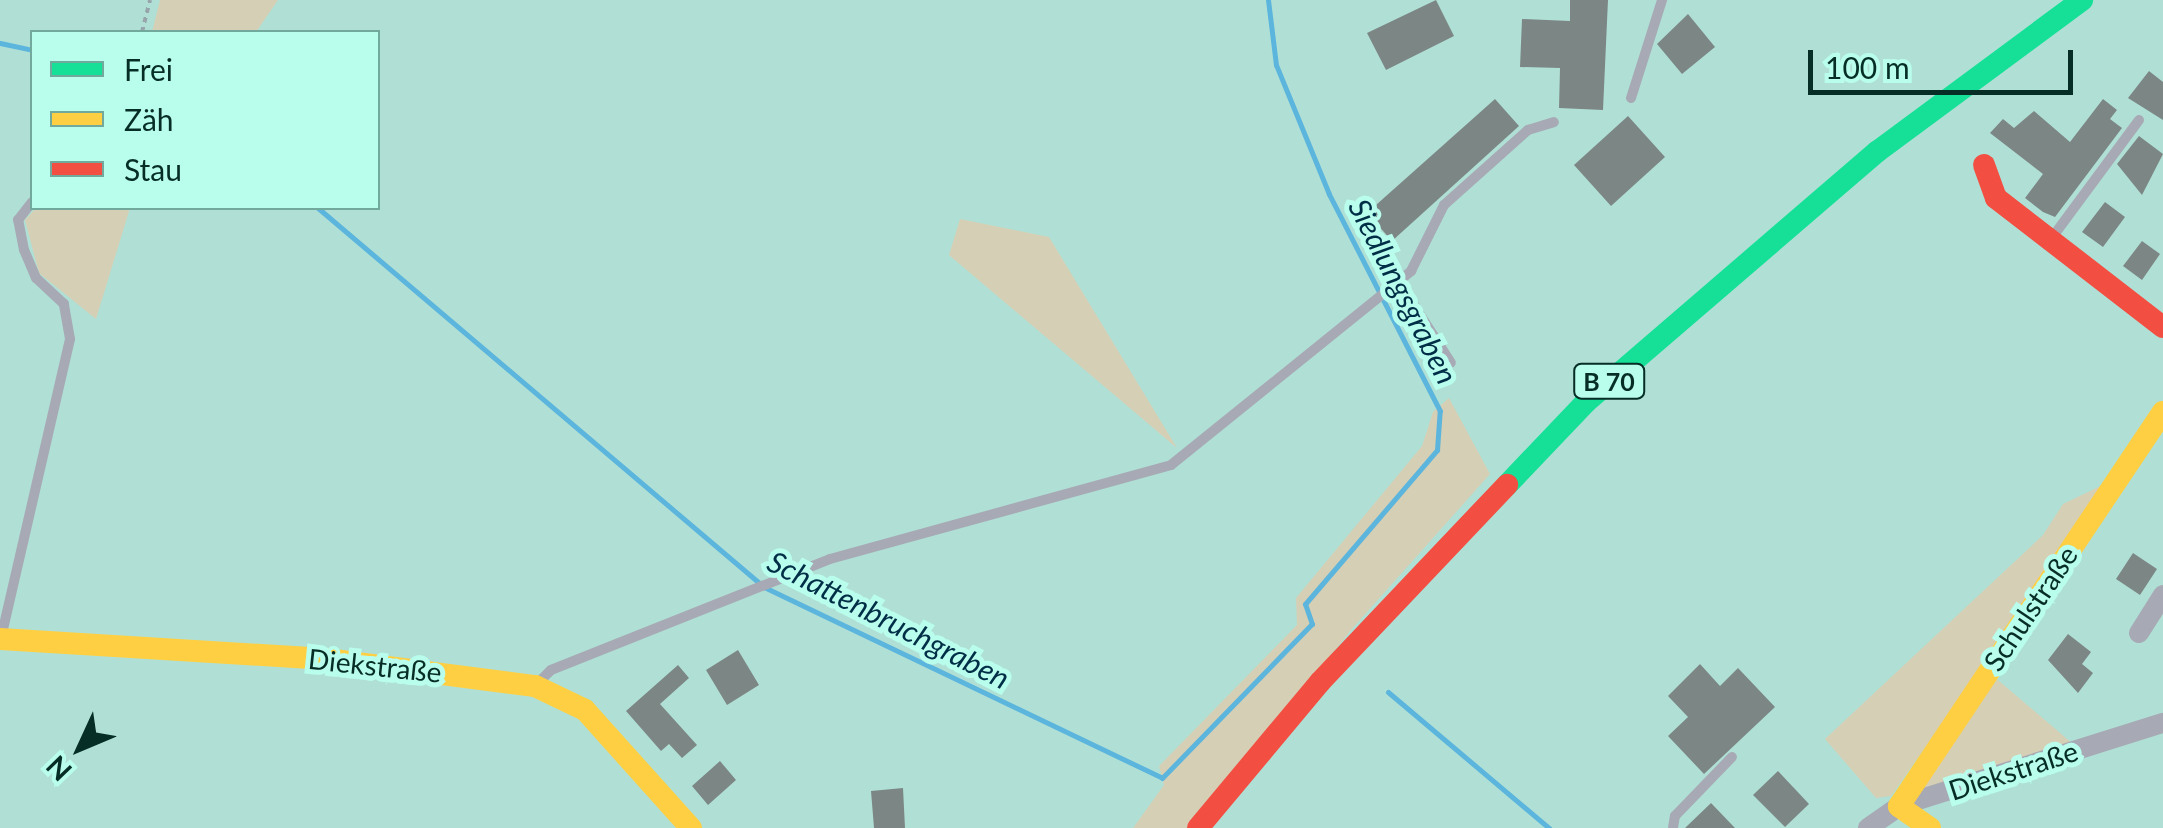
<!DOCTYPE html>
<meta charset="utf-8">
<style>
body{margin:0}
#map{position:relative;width:2163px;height:828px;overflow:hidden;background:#b0e0d5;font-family:Lato,sans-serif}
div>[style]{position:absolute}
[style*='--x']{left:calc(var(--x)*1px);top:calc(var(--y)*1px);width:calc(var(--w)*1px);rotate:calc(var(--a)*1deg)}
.green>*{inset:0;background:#d5cfb5}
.stream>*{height:5px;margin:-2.5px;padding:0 2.5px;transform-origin:2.5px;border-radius:2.5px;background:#5cb5dc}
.building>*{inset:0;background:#7c8685}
.path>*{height:4px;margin-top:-2px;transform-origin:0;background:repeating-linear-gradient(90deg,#97a4a9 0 5px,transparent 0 10px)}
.lane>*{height:10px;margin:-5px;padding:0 5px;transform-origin:5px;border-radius:5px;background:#a7aab5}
.street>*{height:20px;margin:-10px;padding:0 10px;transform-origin:10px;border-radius:10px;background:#a7aab5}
.fast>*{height:22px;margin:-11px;padding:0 11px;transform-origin:11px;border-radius:11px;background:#16e098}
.slow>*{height:22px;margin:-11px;padding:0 11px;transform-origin:11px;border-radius:11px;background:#ffcf43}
.jam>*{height:22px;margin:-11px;padding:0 11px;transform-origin:11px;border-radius:11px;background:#f24e42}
span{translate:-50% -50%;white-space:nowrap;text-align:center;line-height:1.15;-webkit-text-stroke:10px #b9fded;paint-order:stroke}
.shield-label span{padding:2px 8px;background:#b9fded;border:2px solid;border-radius:8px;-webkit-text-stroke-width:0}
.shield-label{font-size:25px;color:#062d26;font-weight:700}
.street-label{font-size:28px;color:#062d26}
.water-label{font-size:30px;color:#002e46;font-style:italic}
.legend{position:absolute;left:30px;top:30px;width:350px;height:180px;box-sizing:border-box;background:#b9fded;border:2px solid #71aa9d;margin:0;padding:12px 18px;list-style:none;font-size:30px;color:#062d26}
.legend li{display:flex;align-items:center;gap:20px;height:50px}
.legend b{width:50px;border:2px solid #71aa9d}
.north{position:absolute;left:30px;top:698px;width:100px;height:100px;-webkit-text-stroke:8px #b9fded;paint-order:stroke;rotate:226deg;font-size:28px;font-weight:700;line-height:40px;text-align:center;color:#062d26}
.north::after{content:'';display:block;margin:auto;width:35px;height:45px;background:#062d26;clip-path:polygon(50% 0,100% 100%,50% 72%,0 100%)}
.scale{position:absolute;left:1808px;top:50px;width:265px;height:45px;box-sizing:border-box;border:5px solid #062d26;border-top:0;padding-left:12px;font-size:30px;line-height:35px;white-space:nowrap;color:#062d26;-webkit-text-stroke:8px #b9fded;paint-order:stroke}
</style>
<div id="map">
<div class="green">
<div style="clip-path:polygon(160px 0,278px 0,256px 32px,152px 32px)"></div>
<div style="clip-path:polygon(36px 208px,130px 208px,96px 319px,39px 273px,25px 220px)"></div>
<div style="clip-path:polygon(960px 219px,1049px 237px,1177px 448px,949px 255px)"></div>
<div style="clip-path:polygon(1449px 398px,1490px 474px,1351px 630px,1194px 828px,1133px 828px,1164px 785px,1159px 766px,1297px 625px,1296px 598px,1422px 446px,1433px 412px)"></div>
<div style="clip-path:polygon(2113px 480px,1891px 796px,1876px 798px,1825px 739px,2043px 535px,2063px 504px)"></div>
<div style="clip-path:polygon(1992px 675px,2073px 744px,1912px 797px)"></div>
</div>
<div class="stream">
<div style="--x:0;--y:43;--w:33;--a:12"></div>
<div style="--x:318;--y:208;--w:585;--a:40.36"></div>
<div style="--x:764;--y:587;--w:441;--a:25.6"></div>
<div style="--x:1162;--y:778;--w:215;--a:-45.8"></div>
<div style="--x:1312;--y:624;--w:21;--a:-109"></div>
<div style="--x:1305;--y:604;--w:203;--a:-49.4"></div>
<div style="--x:1437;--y:450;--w:39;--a:-86"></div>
<div style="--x:1440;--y:411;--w:244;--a:-117.1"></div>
<div style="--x:1329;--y:194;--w:139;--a:-112.3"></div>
<div style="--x:1276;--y:65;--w:65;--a:-97"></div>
<div style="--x:1388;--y:692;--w:211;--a:40.2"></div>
</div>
<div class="building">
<div style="clip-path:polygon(1436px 0,1454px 36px,1386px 70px,1367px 33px)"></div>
<div style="clip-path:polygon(1570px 0,1608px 0,1603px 110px,1559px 108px,1560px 68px,1520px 67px,1522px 19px,1570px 21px)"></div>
<div style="clip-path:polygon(1688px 14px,1715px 47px,1682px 74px,1657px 44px)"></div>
<div style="clip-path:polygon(2149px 71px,2163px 82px,2163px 120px,2128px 98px)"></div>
<div style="clip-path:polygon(1495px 99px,1519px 126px,1392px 241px,1367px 213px)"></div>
<div style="clip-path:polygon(2103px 99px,2117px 110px,2110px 119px,2122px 128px,2055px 217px,2043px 212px,2025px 198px,2043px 174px,1990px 133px,2003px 119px,2014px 128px,2034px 111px,2070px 142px)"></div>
<div style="clip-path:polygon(1628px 116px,1665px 157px,1611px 206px,1574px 165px)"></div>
<div style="clip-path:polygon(2139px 136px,2163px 154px,2142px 195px,2117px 164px)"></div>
<div style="clip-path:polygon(2105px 202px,2125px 217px,2103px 247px,2082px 232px)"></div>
<div style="clip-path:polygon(2142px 241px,2160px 254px,2142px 280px,2123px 266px)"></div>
<div style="clip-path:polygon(2133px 553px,2157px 569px,2140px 595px,2116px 579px)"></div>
<div style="clip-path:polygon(2068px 634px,2091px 652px,2082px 664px,2093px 673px,2078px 693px,2048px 660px)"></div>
<div style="clip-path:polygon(738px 650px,759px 685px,727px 705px,706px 670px)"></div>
<div style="clip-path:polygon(1700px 664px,1720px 686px,1738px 668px,1775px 707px,1704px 774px,1668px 736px,1688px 717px,1668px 696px)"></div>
<div style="clip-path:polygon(678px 665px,689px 678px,660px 704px,697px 745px,682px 758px,669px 744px,661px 751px,626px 711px)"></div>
<div style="clip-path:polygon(720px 761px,736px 780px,708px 805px,692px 786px)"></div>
<div style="clip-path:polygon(1778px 771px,1809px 804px,1785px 827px,1753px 795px)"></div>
<div style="clip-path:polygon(903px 788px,905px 828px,874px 828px,871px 791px)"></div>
<div style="clip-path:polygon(1711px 803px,1735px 828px,1685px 828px)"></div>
</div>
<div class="path">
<div style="--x:142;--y:32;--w:33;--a:-76"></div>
</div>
<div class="lane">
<div style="--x:1631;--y:98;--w:103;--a:-72.4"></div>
<div style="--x:2051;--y:239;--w:148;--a:-53.5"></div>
<div style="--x:1399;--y:282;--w:96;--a:57.3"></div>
<div style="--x:1;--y:638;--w:307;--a:-77"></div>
<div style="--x:70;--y:339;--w:36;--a:-100"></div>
<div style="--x:64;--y:304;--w:38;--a:-137"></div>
<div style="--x:36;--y:278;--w:30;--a:-113"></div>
<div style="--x:24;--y:250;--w:31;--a:-101"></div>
<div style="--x:18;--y:220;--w:23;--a:-52"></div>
<div style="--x:536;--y:685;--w:21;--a:-45"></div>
<div style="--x:551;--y:670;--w:300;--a:-21.7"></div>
<div style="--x:830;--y:559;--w:354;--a:-15.4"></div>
<div style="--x:1171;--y:465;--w:309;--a:-38.9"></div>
<div style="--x:1411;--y:271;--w:74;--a:-63.4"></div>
<div style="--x:1444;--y:205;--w:113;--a:-41.8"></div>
<div style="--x:1528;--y:130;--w:27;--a:-17"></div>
<div style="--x:1673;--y:828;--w:12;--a:-81"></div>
<div style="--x:1675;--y:816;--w:82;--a:-46"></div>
</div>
<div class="street">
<div style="--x:2139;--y:633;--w:45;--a:-57.7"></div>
<div style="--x:1868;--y:828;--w:38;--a:-35"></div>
<div style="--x:1899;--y:806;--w:277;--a:-17.5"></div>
</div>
<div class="fast">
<div style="--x:1507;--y:485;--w:115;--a:-46.4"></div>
<div style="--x:1586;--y:402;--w:385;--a:-40.7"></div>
<div style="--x:1878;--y:151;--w:254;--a:-36.5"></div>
</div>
<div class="slow">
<div style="--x:0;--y:639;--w:327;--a:3.5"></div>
<div style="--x:326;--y:659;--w:211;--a:7.4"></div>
<div style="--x:535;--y:686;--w:55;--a:25.6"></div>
<div style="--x:585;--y:710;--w:159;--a:48.1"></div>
<div style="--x:1930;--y:828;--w:38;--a:-145"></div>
<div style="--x:1899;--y:806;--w:474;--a:-56.2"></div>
</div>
<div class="jam">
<div style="--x:1984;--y:165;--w:35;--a:70"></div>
<div style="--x:1996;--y:198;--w:211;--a:37.7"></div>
<div style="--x:1198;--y:828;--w:190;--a:-50.1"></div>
<div style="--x:1320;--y:682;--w:272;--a:-46.5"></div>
</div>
<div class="shield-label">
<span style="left:1609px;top:381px">B 70</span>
</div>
<div class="street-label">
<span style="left:2030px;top:608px;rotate:-56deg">Schulstraße</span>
<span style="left:375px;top:665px;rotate:6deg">Diekstraße</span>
<span style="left:2013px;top:770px;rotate:-18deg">Diekstraße</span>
</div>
<div class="water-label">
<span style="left:1404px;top:291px;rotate:63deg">Siedlungsgraben</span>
<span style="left:889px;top:619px;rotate:27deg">Schattenbruchgraben</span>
</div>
<ul class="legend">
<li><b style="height:12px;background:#16e098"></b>Frei</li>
<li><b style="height:12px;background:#ffcf43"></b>Zäh</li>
<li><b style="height:12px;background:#f24e42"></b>Stau</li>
</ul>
<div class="north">N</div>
<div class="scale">100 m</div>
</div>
